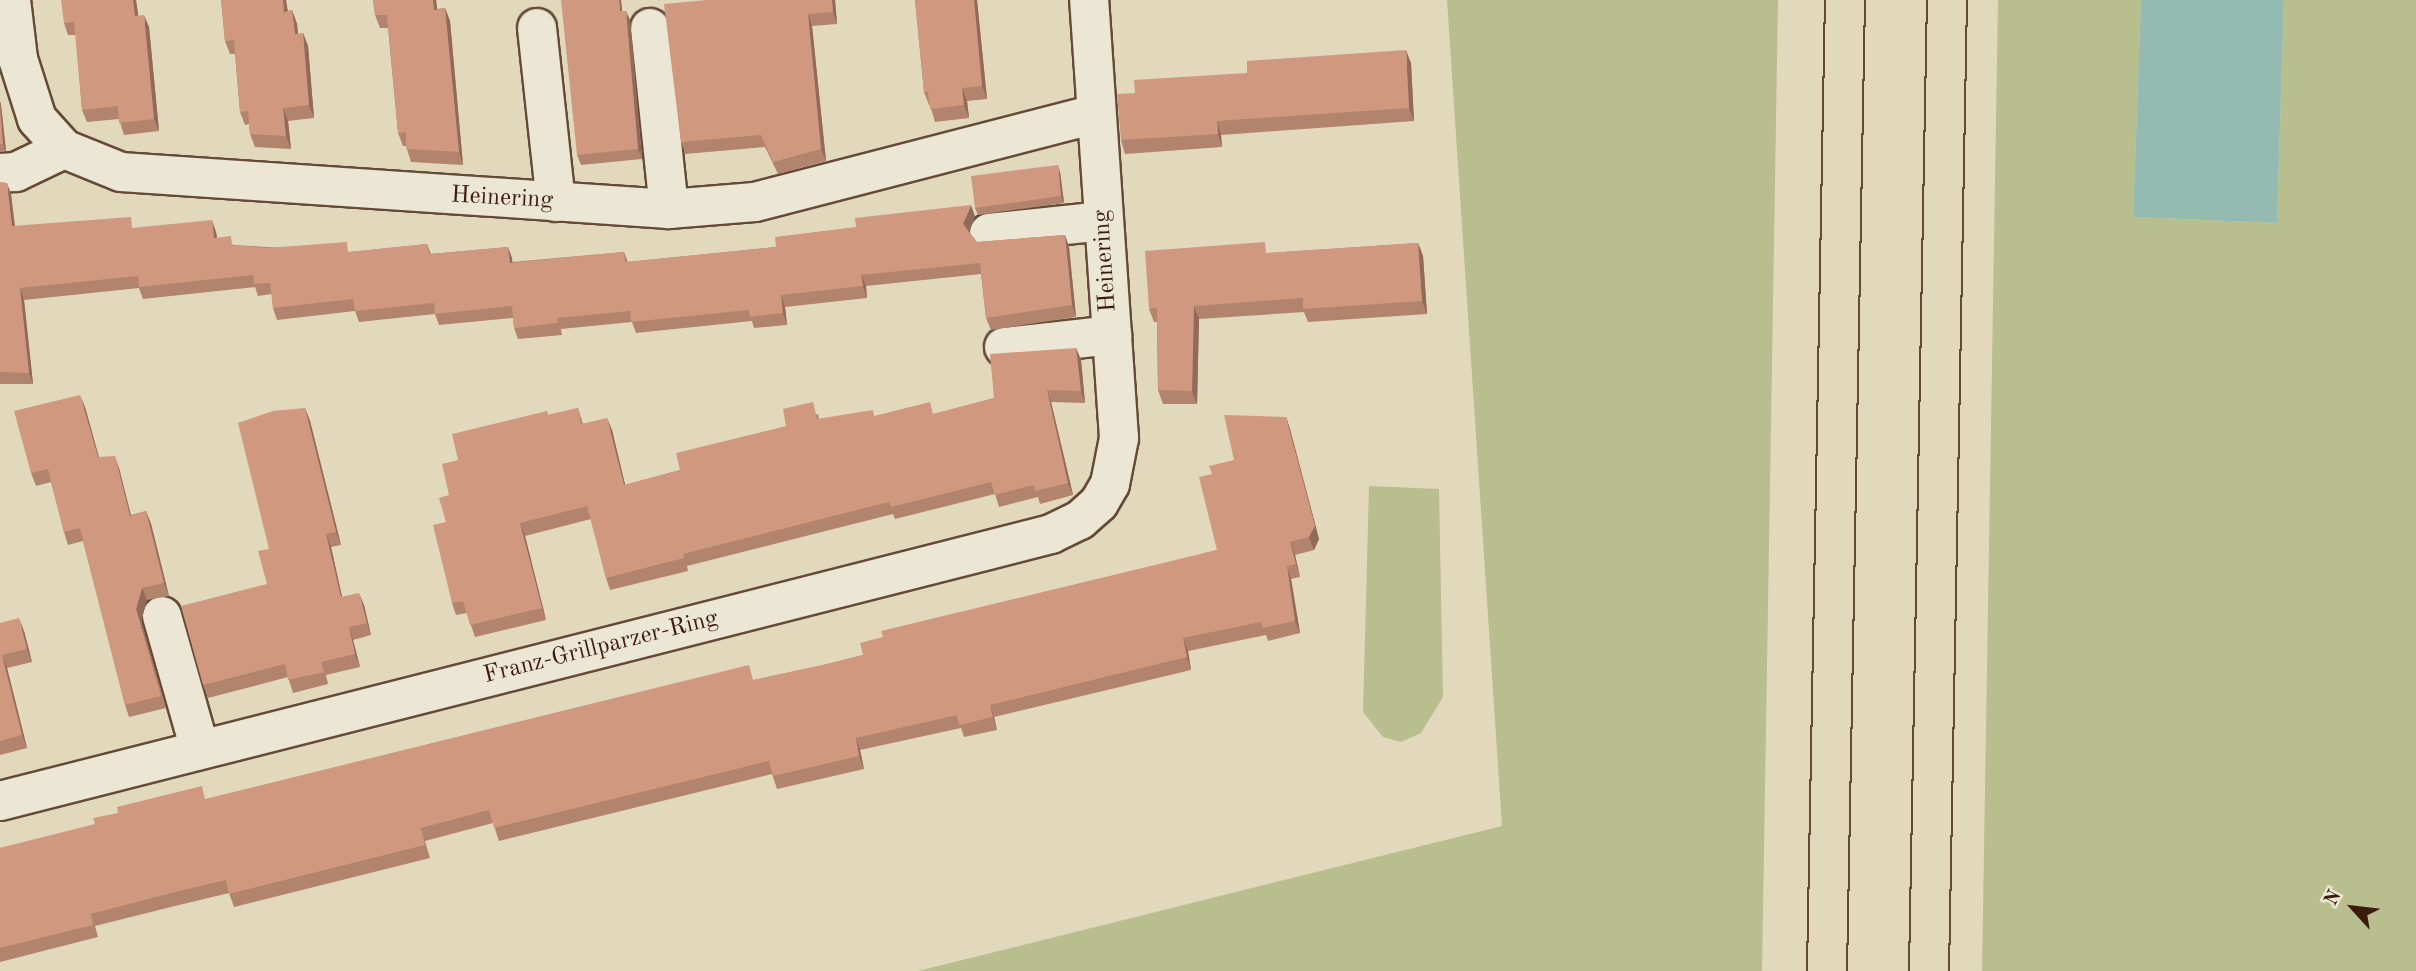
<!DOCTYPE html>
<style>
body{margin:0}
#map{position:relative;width:2416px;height:971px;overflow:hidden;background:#e2d9bd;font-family:"Old Standard TT",serif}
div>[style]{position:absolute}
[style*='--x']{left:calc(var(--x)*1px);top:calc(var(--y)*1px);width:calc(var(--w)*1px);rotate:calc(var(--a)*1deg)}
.green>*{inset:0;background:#b8be8e}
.water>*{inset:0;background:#95bab1}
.roads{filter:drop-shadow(2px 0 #654a38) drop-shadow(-2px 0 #654a38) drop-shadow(0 2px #654a38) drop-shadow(0 -2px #654a38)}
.minor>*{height:38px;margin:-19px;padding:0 19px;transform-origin:19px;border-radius:19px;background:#ece6d4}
.highway>*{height:38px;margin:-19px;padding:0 19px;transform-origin:19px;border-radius:19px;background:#e2d9bd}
.wall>*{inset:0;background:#b2836d}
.shaded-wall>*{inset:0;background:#916a59}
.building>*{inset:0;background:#cf987f}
span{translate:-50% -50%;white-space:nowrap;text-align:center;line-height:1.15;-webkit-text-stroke:5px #ece6d4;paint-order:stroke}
.street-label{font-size:24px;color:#3b1b0c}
.north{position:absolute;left:2318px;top:873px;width:70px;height:70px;-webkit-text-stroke:5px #ece6d4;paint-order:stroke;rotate:297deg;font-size:19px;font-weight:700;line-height:28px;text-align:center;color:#3b1b0c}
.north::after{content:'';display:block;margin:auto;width:24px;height:32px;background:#3b1b0c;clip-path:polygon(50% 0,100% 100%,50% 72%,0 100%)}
</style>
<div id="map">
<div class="green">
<div style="clip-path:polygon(1447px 0,1778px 0,1762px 971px,918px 971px,1502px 826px)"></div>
<div style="clip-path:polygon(1998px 0,2141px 0,2133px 217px,2277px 223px,2284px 0,2416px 0,2416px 971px,1982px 971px)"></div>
<div style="clip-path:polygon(1369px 486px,1439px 489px,1443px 697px,1421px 733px,1401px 742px,1383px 737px,1363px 712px)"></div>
</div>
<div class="water">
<div style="clip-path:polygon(2141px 0,2284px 0,2277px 223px,2133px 217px)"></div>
</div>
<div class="roads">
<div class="minor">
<div style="--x:11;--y:0;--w:59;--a:83.2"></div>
<div style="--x:18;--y:59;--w:63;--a:72.4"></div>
<div style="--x:37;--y:119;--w:40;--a:48"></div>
<div style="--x:64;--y:149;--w:61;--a:22"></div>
<div style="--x:121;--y:172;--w:549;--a:3.86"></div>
<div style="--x:669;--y:209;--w:86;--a:-4.7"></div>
<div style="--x:755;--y:202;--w:352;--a:-14.5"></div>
<div style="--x:537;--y:28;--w:175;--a:83.8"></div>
<div style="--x:650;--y:28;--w:182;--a:84"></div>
<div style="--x:0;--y:173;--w:16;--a:-4"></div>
<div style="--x:16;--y:172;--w:53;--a:-25.6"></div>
<div style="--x:989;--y:233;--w:115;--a:-6"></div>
<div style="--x:1004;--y:347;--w:109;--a:-6.3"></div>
<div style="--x:162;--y:616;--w:138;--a:74.1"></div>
<div style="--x:0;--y:801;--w:1084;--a:-14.25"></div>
<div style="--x:1051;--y:534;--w:32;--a:-26"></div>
<div style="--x:1080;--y:520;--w:25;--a:-42"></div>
<div style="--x:1099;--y:503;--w:22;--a:-60"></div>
<div style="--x:1110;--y:484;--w:47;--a:-78.9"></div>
<div style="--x:1119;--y:438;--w:439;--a:-93.9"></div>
</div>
<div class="highway">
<div style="--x:1827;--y:971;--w:971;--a:-88.94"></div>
<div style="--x:1929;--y:971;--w:971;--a:-88.94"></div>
</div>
</div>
<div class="wall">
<div style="clip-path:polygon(136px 0,138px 16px,149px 27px,159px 131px,124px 135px,119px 119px,87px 122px,82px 110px,76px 35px,68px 35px,64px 23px)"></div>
<div style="clip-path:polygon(221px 0,286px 0,288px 11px,292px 10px,297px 24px,298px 34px,303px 33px,308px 46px,314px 118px,288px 121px,291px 149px,255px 147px,250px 134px,249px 124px,245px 125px,240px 112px,235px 54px,230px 54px,225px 41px)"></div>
<div style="clip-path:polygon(373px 0,436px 0,437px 9px,445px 8px,450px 21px,463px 165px,411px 162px,406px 146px,403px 146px,398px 133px,388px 28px,380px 28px,375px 15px)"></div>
<div style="clip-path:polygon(621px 0,622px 11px,630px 20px,642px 159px,581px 165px,577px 155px)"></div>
<div style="clip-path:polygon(707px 0,835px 0,837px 24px,812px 26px,826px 161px,778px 174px,765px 147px,685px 154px,681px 142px)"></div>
<div style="clip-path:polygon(915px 0,977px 0,987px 99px,967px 101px,969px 118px,935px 122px,930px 105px,929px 105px,924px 92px)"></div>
<div style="clip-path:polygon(1411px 63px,1414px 121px,1221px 135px,1222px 147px,1125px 154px,1121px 140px)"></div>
<div style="clip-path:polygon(0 101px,1px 105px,6px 151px,0 152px)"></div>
<div style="clip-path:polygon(1060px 172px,1064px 203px,978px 215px,975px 208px)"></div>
<div style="clip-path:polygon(0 182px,11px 194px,15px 226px,135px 228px,216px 232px,217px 238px,234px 245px,350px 252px,427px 244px,431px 254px,508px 247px,512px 262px,624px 252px,628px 262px,776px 247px,975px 216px,969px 232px,977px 242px,1065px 235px,1069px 247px,1076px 317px,991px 330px,986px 318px,981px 274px,866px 286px,867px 298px,785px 307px,787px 325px,754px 328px,752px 321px,636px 333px,632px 322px,561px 329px,562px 335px,518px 339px,514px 328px,513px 318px,439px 325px,435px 314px,359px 322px,355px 311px,277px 320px,273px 308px,272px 294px,258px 296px,255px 287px,143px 299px,139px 288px,24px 300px,33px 384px,0 384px)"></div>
<div style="clip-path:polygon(1418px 243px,1423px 256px,1427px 314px,1308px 322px,1304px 312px,1199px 319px,1197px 404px,1163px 404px,1158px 390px,1157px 322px,1154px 322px,1149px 309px,1269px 253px)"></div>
<div style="clip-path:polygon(1076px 348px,1081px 360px,1085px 403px,1051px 402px,1073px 495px,1040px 504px,1038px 497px,999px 507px,995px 494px,895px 519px,893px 514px,687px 566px,688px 571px,610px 590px,606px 578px,591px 519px,525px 536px,546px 620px,475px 637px,467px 613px,456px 615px,452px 603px,446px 522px,449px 495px,458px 460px,548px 415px,578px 408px,583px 424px,612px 430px,625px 485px,680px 470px,818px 414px,819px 419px,934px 414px,994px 398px)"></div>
<div style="clip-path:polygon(85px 407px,99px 457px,119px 468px,131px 515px,146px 511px,151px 524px,169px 596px,147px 600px,141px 621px,166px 708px,129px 717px,125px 705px,83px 541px,68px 545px,64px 532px,51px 482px,36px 486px,31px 473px)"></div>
<div style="clip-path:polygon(305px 408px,310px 421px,341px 545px,331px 547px,342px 597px,364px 605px,371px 635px,353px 640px,360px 667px,326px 675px,328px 684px,293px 693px,288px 677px,208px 698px,203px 685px,267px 584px)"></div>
<div style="clip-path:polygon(1286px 417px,1290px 429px,1319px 539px,1314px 550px,1295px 555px,1300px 577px,1291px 579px,1300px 633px,1268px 641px,1266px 635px,1188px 651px,1191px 670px,994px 717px,997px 730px,964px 737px,961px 728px,860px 750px,864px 769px,777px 789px,772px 774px,499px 841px,493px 823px,425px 841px,430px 858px,234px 907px,229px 893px,175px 906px,95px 926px,98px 937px,0 962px,0 848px,207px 799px,823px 665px,863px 655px,883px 637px,1217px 550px,1212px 474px,1234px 460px)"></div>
<div style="clip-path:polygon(0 623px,24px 631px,32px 662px,7px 668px,27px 748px,0 755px)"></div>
</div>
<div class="shaded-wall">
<div style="clip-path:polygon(133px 0,136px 0,140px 28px,135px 16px)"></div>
<div style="clip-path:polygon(283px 0,286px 0,289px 25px,284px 12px)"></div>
<div style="clip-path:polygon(433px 0,436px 0,439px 23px,434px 10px)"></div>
<div style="clip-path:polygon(619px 0,621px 0,623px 21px,620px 11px)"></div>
<div style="clip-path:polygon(832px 0,835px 0,837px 24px,833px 12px)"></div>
<div style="clip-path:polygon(974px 0,977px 0,987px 99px,982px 86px)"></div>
<div style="clip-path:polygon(445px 8px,450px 21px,463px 165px,459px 152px)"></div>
<div style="clip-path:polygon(292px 10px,297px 24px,299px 47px,295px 34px)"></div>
<div style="clip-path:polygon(626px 11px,630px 20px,642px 159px,638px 149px)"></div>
<div style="clip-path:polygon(808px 14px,812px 26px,826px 161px,821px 149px)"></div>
<div style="clip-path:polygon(144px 15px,149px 27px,159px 131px,154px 119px)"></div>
<div style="clip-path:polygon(303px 33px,308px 46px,314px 118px,309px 105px)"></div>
<div style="clip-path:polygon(1406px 50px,1411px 63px,1414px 121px,1409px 108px)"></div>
<div style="clip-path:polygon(962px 88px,967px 101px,969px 118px,964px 105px)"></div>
<div style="clip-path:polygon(0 101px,1px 105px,6px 151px,3px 144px)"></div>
<div style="clip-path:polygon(283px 108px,288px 121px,291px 149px,286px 136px)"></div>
<div style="clip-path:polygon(1217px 121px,1221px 135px,1222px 147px,1218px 134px)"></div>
<div style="clip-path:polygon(1058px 165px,1060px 172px,1064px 203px,1061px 196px)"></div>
<div style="clip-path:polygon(7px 183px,11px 194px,16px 237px,12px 226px)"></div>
<div style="clip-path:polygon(971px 205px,975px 216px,967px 236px,963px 224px)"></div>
<div style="clip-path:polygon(212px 220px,216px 232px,219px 250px,214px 238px)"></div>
<div style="clip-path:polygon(1065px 235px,1069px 247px,1076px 317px,1072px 305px)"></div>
<div style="clip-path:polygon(1418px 243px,1423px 256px,1427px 314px,1422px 301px)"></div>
<div style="clip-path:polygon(508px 247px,512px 258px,514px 274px,510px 263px)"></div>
<div style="clip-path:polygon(861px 275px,866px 286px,867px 298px,863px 286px)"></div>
<div style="clip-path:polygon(20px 288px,24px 300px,33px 384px,29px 373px)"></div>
<div style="clip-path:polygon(781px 295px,785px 307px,787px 325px,783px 313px)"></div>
<div style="clip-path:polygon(1194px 306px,1199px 319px,1197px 404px,1192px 391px)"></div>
<div style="clip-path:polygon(1076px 348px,1081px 360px,1085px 403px,1081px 391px)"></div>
<div style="clip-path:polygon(1047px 390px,1051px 402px,1073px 495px,1068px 483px)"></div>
<div style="clip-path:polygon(80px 395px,85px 407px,102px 469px,98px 457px)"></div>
<div style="clip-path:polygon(305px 408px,310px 421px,341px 545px,336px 532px)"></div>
<div style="clip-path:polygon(1286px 417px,1290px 429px,1319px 539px,1314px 550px,1309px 537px)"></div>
<div style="clip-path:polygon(607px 418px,612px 430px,628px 497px,624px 485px)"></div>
<div style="clip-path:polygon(115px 456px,119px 468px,134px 528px,130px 516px)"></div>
<div style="clip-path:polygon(146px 511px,151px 524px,169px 596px,164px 583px)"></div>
<div style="clip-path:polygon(520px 523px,525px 536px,546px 620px,542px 608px)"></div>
<div style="clip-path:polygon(326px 534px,331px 547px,345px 610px,341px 597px)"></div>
<div style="clip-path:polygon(1290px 542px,1295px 555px,1300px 577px,1296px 564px)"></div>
<div style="clip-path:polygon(1287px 566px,1291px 579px,1300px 633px,1295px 621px)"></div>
<div style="clip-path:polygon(142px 588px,147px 600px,141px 621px,166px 708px,136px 609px)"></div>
<div style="clip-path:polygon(359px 593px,364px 605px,371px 635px,367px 623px)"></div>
<div style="clip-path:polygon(19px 618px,24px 631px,32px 662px,27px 649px)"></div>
<div style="clip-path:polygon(349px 627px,353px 640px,360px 667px,355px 654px)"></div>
<div style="clip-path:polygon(1183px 638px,1188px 651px,1191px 670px,1187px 657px)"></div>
<div style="clip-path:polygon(2px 655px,7px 668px,27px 748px,22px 735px)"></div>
<div style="clip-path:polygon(990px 705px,994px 717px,997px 730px,993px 717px)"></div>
<div style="clip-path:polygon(856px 738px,860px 750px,864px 769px,859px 756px)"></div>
</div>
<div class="building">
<div style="clip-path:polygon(61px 0,133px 0,135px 16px,144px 15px,154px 119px,119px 123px,118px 106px,82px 110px,74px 22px,64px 23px)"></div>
<div style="clip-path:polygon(221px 0,283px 0,284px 12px,292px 10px,295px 34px,303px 33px,309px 105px,283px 108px,286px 136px,250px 134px,248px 111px,240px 112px,234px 40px,225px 41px)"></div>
<div style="clip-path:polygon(373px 0,433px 0,434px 10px,445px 8px,459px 152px,406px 149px,406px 132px,398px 133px,387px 15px,375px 15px)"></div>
<div style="clip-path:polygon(561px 0,619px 0,620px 11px,626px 11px,638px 149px,577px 155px)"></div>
<div style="clip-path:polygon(707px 0,832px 0,833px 12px,808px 14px,821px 149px,773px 162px,761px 135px,681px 142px,664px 4px)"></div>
<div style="clip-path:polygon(915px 0,974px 0,982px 86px,962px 88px,964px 105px,930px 109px,928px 92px,924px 92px)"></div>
<div style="clip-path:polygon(1406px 50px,1409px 108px,1217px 121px,1218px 134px,1121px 140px,1117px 94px,1135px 93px,1134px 80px,1247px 73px,1247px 61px)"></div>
<div style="clip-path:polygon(0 110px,3px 144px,0 144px)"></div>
<div style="clip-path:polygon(1058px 165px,1061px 196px,975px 208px,971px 176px)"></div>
<div style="clip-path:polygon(0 182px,7px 183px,12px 226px,131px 217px,132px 228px,212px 220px,214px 238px,231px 236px,232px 245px,268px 248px,347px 242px,348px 252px,427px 244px,429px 254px,508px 247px,510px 263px,624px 252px,625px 262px,776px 247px,775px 237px,856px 227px,855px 218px,971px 205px,963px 224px,977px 242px,1065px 235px,1072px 305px,986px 318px,980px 263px,861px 275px,863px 286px,781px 295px,783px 313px,750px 317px,749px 310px,631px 322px,630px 311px,557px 318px,558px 323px,514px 328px,512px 306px,435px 314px,434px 303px,355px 311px,353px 299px,273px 308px,270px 283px,254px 284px,253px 275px,139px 287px,138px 276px,20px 288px,29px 373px,0 372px)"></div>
<div style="clip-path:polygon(1265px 242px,1266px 253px,1418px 243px,1422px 301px,1303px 309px,1303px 298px,1194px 306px,1192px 391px,1158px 390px,1157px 308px,1149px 309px,1145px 251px)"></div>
<div style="clip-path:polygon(1076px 348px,1081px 391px,1047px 390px,1068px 483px,1035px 491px,1034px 485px,995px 495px,991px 482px,891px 507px,889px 502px,683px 554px,684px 558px,606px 578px,587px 506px,520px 523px,542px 608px,470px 625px,463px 601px,452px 603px,433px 525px,446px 522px,439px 498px,449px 495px,442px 464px,458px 460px,452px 434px,547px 411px,548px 415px,578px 408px,581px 424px,607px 418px,624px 485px,680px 470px,676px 453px,786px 426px,783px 409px,813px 402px,817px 419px,873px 410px,874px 416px,930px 402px,933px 414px,994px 398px,990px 354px)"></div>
<div style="clip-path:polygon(80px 395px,98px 457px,115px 456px,130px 516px,146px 511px,164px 583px,142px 588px,136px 609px,161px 696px,125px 705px,80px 528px,64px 532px,48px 469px,31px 473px,14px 411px)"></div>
<div style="clip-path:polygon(305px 408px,336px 532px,326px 534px,341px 597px,359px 593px,367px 623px,349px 627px,355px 654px,321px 662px,324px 672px,288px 680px,285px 664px,203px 685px,181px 606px,267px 584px,258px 551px,269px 549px,238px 423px,273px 411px)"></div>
<div style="clip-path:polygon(1224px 415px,1286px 417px,1315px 526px,1309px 537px,1290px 542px,1296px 564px,1287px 566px,1295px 621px,1263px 628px,1261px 622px,1183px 638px,1187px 657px,990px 705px,993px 717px,959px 725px,957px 715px,856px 738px,859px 756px,773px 776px,769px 761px,494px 828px,489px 810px,421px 828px,425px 845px,229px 894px,226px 880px,171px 893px,91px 914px,93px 925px,0 948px,0 848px,95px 824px,93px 818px,118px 813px,117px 807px,202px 786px,205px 799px,749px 665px,753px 680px,823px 665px,863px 655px,860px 643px,883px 637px,881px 631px,1217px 550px,1199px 477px,1212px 474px,1209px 466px,1234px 460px)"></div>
<div style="clip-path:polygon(19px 618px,27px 649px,2px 655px,22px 735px,0 741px,0 623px)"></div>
</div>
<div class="street-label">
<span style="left:502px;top:199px;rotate:3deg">Heinering</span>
<span style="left:1106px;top:261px;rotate:-94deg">Heinering</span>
<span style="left:601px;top:648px;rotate:-14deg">Franz-Grillparzer-Ring</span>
</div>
<div class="north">N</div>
</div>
